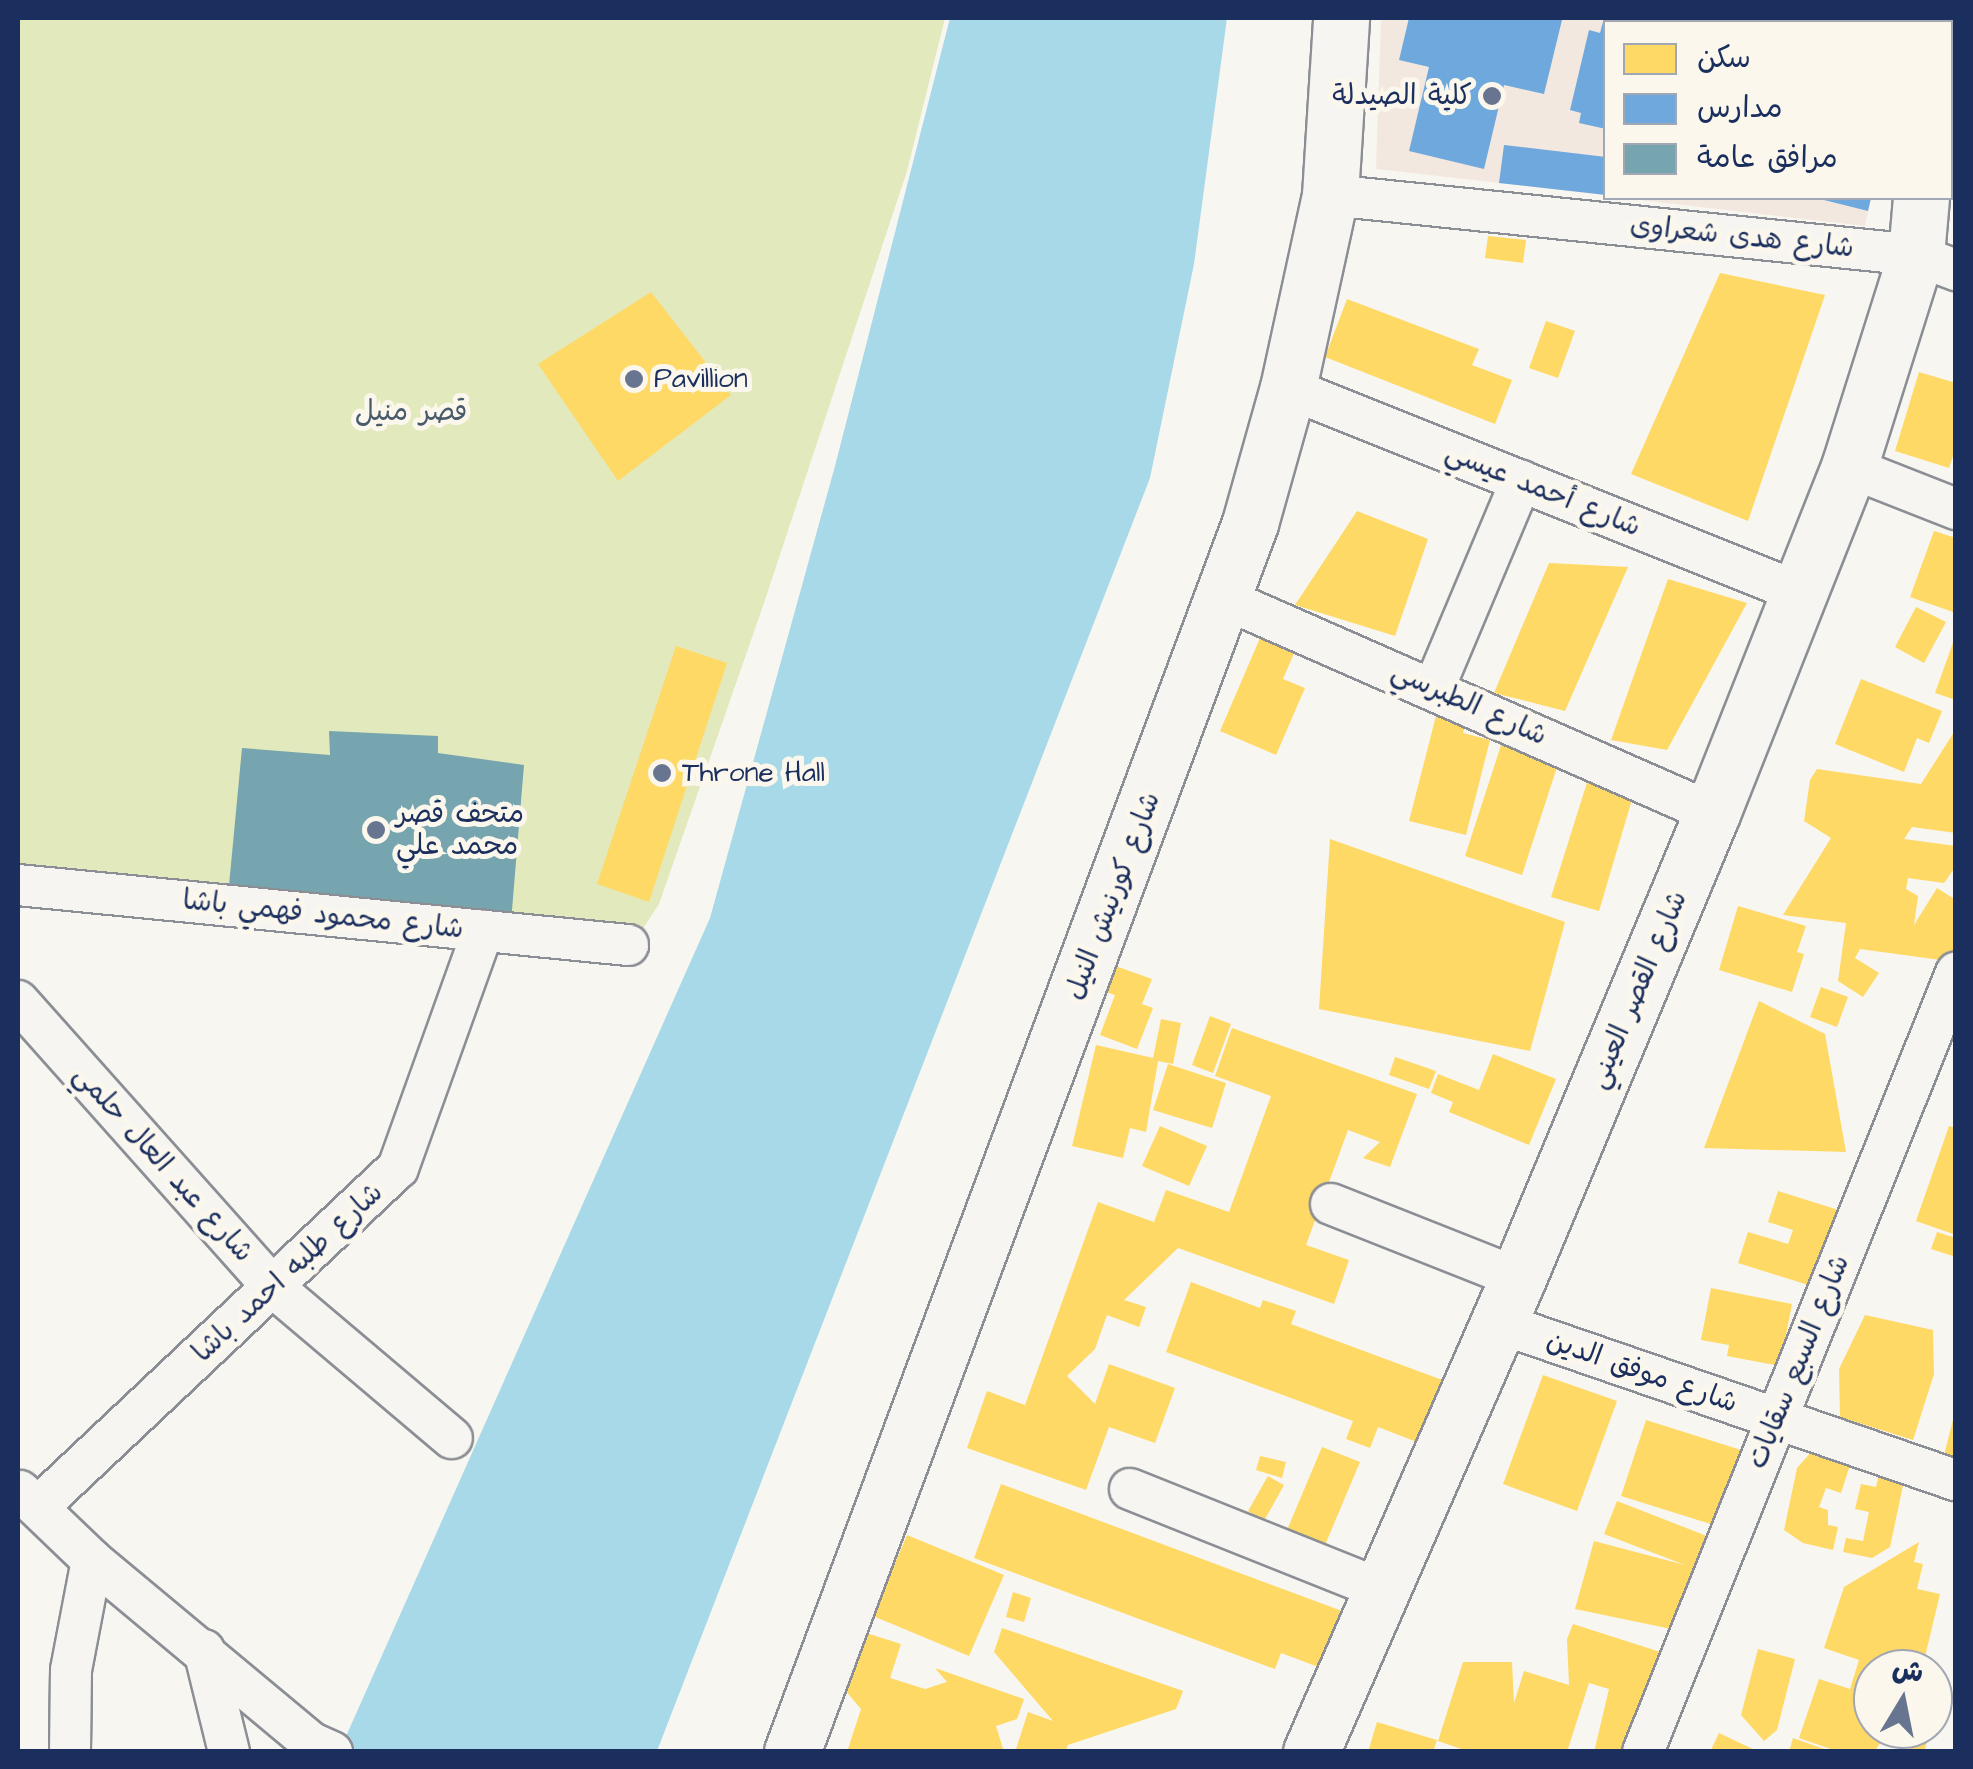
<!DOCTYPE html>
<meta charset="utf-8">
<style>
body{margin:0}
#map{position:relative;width:1973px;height:1769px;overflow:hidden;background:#f8f6f0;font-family:"Architects Daughter","Playpen Sans Arabic",sans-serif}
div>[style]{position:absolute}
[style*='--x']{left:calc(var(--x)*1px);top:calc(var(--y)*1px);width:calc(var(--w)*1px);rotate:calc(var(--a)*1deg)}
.built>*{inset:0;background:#f3e8df}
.green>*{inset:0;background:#e2e9bc}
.water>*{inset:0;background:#a8d9e9}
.homes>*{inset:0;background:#ffd966}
.schools>*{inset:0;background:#6fa8dc}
.public>*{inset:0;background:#76a5af}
.roads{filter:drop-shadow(2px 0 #8b8e94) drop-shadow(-2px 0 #8b8e94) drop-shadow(0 2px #8b8e94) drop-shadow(0 -2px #8b8e94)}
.minor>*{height:40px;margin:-20px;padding:0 20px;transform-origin:20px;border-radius:20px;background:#f6f5f1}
.highway>*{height:55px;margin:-27.5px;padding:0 27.5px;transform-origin:27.5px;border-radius:27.5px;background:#f6f5f1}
.dots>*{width:28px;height:28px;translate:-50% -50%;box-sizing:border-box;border:5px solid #fbf7ec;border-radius:50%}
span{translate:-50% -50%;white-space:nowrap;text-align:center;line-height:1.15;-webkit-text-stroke:10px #fbf7ec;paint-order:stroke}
.poi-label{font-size:28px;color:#1b2f5e}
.right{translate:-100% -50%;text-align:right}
.left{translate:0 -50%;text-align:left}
.street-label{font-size:28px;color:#1b2f5e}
.park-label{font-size:28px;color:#485b6b}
.frame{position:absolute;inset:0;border:20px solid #1b2f5e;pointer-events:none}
.legend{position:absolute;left:1603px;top:20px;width:350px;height:180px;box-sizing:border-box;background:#fbf7ec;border:2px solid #a1a7b3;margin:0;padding:12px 18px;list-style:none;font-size:30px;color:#1b2f5e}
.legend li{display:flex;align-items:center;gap:20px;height:50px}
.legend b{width:50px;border:2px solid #a1a7b3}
.north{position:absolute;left:1853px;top:1649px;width:100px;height:100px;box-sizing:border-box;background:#fbf7ec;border:2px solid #a1a7b3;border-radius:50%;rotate:10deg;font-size:28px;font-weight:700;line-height:40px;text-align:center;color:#1b2f5e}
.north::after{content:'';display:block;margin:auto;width:35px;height:45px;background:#687591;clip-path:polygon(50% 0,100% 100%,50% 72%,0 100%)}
</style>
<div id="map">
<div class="built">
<div style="clip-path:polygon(1381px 18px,1910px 18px,1909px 22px,1606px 22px,1605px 195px,1376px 169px)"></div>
<div style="clip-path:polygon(1623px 198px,1871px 198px,1865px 226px)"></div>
</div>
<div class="green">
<div style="clip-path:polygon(18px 18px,945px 18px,907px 171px,763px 606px,659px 904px,636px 939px,18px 879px)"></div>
</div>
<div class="water">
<div style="clip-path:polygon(950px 18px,1227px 18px,1194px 264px,1150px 478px,657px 1751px,339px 1752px,710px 918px,835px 466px)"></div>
</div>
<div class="homes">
<div style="clip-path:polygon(1488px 236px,1526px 240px,1523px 263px,1485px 258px)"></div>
<div style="clip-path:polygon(1720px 273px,1825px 295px,1748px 521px,1631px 474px)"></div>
<div style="clip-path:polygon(651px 292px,731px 395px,618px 481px,538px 364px)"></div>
<div style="clip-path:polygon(1347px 299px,1479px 349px,1472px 365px,1512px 380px,1495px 424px,1325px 357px)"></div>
<div style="clip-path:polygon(1546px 321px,1575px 331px,1558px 378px,1529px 368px)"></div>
<div style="clip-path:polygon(1919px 372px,1956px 383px,1956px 447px,1949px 468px,1895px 451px)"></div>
<div style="clip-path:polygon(1357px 511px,1428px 539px,1395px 636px,1295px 605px)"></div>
<div style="clip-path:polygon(1934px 531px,1956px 538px,1956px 613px,1910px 597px)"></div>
<div style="clip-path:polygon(1549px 563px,1628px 567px,1565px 711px,1494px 693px)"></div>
<div style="clip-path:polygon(1668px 579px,1747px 603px,1667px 750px,1611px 740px)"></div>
<div style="clip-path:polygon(1916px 607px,1946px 622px,1924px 663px,1895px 647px)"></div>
<div style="clip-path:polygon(1955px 637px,1956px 637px,1956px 700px,1935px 693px)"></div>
<div style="clip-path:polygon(1260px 638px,1294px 653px,1283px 679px,1305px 688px,1276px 755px,1220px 731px)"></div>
<div style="clip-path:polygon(676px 646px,727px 663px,649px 902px,597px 884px)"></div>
<div style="clip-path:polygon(1861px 679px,1942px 711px,1929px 743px,1917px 738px,1904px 772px,1835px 744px)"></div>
<div style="clip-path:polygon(1437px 712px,1467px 720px,1463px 733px,1490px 740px,1466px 835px,1409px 821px)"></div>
<div style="clip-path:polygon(1956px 729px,1956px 833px,1912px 827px,1904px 839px,1956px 846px,1956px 866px,1944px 883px,1908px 878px,1906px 889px,1918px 896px,1914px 925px,1937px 888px,1956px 900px,1955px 962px,1860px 949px,1855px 958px,1879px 973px,1863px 997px,1838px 981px,1846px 923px,1783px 915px,1831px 838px,1804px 821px,1810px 780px,1817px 769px,1921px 784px)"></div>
<div style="clip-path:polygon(1504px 736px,1540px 747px,1535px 760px,1557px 767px,1522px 875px,1465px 856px)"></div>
<div style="clip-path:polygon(1590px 773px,1636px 786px,1599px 911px,1551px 897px)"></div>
<div style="clip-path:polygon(1330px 839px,1565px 922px,1530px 1051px,1319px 1009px)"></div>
<div style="clip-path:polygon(1738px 906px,1806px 926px,1797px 952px,1804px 954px,1792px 992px,1719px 970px)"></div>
<div style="clip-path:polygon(1110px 964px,1152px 979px,1142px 1004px,1153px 1008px,1137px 1049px,1100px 1035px,1115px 995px,1100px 990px)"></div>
<div style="clip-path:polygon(1821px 987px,1848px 997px,1837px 1027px,1810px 1017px)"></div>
<div style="clip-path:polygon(1759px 1001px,1825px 1034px,1846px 1152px,1704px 1148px)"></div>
<div style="clip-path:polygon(1210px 1016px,1231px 1024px,1213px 1073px,1192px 1065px)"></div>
<div style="clip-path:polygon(1161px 1019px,1181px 1023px,1173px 1064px,1158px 1061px,1146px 1132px,1130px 1128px,1123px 1158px,1072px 1146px,1096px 1045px,1153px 1058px)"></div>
<div style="clip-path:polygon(1232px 1028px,1417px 1094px,1390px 1167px,1363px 1158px,1380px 1142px,1348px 1130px,1306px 1245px,1349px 1260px,1334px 1304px,1178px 1248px,1124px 1300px,1146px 1307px,1139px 1327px,1107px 1315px,1095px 1349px,1067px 1376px,1095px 1404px,1109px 1364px,1175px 1388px,1155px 1443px,1109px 1427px,1086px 1490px,967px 1448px,987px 1391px,1025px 1405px,1098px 1202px,1154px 1222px,1166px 1190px,1229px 1212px,1271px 1096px,1215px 1076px)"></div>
<div style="clip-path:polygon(1493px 1054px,1556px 1079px,1529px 1145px,1449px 1112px,1453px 1102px,1431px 1093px,1438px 1074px,1479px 1090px)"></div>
<div style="clip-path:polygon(1395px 1057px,1436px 1071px,1429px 1089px,1389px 1075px)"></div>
<div style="clip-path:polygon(1168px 1064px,1226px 1083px,1212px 1128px,1153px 1110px)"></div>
<div style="clip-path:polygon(1160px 1126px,1207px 1146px,1189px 1186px,1142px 1166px)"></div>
<div style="clip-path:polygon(1949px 1126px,1956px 1128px,1956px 1235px,1916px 1221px)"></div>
<div style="clip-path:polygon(1778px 1191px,1848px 1213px,1824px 1290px,1738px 1263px,1748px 1232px,1788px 1244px,1793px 1230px,1768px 1222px)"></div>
<div style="clip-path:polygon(1937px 1232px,1956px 1238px,1956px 1257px,1931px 1249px)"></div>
<div style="clip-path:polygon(1191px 1282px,1260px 1308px,1263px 1300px,1296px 1311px,1291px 1324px,1445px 1381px,1422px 1444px,1378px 1427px,1370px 1448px,1346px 1439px,1353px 1421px,1166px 1352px)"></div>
<div style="clip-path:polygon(1711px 1288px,1792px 1304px,1780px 1366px,1727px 1356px,1729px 1345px,1701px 1340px)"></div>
<div style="clip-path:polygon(1865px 1315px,1933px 1330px,1934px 1374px,1913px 1440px,1840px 1417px,1839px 1369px)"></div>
<div style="clip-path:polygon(1543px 1375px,1617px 1401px,1577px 1511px,1503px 1484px)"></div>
<div style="clip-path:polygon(1954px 1416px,1956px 1416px,1956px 1467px,1942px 1463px)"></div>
<div style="clip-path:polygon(1646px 1420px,1741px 1450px,1717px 1526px,1621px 1496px)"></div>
<div style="clip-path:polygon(1322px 1447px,1360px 1462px,1325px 1545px,1287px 1530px)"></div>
<div style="clip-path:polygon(1813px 1450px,1851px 1462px,1841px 1493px,1826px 1488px,1819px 1507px,1828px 1510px,1828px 1525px,1838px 1527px,1833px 1550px,1803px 1543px,1784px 1530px,1797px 1468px)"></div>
<div style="clip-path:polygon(1260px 1456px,1286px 1462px,1282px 1478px,1256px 1470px)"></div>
<div style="clip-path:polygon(1880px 1471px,1905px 1476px,1890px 1547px,1872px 1558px,1843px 1552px,1846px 1538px,1863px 1541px,1869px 1512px,1855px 1509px,1861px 1484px,1876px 1487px)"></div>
<div style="clip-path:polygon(1268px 1476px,1284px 1485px,1264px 1521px,1248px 1511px)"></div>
<div style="clip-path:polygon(1001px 1484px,1342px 1611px,1321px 1668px,1281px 1653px,1275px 1669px,974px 1558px)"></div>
<div style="clip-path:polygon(1617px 1501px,1730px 1545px,1718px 1578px,1693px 1568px,1676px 1630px,1575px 1609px,1594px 1541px,1685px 1565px,1604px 1534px)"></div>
<div style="clip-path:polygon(907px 1535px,1004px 1575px,969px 1656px,873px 1616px)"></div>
<div style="clip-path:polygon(1919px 1542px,1914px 1562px,1923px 1564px,1917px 1589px,1940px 1594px,1924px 1661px,1900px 1656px,1897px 1669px,1873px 1669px,1873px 1729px,1931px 1729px,1924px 1752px,1881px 1742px,1874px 1752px,1839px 1752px,1799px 1738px,1819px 1679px,1850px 1689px,1859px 1660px,1824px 1648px,1844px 1587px)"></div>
<div style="clip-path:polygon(1013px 1592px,1031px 1598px,1024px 1622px,1006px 1617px)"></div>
<div style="clip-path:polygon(1573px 1624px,1682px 1659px,1634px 1752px,1594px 1752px,1609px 1689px,1589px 1683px,1567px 1752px,1470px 1752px,1438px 1741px,1463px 1662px,1512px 1662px,1514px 1703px,1524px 1671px,1569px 1685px,1567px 1639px)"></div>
<div style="clip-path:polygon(1002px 1628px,1183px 1691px,1176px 1709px,1068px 1745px,1065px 1752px,1015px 1752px,1028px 1712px,1053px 1721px,994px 1652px)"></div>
<div style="clip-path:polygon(857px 1630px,901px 1644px,890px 1678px,925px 1689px,947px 1682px,935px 1668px,1024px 1699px,1017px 1719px,996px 1726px,1004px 1752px,847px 1752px,861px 1709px,839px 1683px)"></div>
<div style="clip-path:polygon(1758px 1649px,1795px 1659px,1777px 1730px,1764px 1741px,1741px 1715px)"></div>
<div style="clip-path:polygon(1377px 1722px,1437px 1740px,1433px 1752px,1368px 1752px)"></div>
<div style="clip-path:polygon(1719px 1733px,1759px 1752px,1710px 1752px)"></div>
<div style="clip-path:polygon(1793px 1738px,1830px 1751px,1830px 1752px,1789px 1752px)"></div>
</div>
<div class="schools">
<div style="clip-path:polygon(1409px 18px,1562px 20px,1544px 94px,1504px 85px,1484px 169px,1409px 151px,1429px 67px,1399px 60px)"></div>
<div style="clip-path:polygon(1604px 18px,1606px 18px,1606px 129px,1579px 123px,1581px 113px,1570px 110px,1589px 30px,1600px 33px)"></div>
<div style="clip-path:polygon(1504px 145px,1606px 157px,1606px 195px,1499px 183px)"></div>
<div style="clip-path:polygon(1816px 198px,1871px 198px,1868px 211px)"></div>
</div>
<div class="public">
<div style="clip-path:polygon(329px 731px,438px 736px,438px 753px,524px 765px,511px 922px,228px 896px,242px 748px,330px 755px)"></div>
</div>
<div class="roads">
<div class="minor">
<div style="--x:1330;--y:195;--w:589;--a:5.85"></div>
<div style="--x:1916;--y:255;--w:43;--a:20.6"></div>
<div style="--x:1288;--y:388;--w:549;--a:21.8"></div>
<div style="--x:1849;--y:467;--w:115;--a:21.4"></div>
<div style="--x:1225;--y:599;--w:532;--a:23.72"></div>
<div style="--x:1434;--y:688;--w:225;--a:-67.2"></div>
<div style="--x:18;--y:885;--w:613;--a:5.62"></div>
<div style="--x:18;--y:1001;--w:383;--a:48.3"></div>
<div style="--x:273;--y:1287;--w:234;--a:40.2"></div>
<div style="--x:1331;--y:1204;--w:201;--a:21.6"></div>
<div style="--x:1499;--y:1323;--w:483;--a:19"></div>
<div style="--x:1130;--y:1489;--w:275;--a:21.8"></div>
<div style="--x:20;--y:1491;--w:100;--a:43.8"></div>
<div style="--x:92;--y:1560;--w:286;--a:39.8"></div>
<div style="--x:312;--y:1743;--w:22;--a:24"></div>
<div style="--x:38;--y:1507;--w:494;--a:-43.3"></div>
<div style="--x:398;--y:1168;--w:252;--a:-70.3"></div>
<div style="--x:204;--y:1650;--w:105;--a:76.2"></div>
<div style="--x:70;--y:1752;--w:82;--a:-89.3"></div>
<div style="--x:71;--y:1670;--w:112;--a:-79.2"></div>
<div style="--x:1643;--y:1752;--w:840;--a:-68.11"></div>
</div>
<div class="highway">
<div style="--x:1949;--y:22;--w:4;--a:-90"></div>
<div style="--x:792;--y:1752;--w:1312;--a:-69.56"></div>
<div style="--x:1250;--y:523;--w:140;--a:-74.3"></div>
<div style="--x:1288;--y:388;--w:198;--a:-77.7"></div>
<div style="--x:1330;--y:195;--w:177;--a:-86.4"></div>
<div style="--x:1311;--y:1752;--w:517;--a:-66.41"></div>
<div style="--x:1518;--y:1278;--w:504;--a:-67.35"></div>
<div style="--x:1712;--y:813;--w:372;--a:-68.4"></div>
<div style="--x:1849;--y:467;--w:222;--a:-72.5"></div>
<div style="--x:1916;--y:255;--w:57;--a:-85"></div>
</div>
</div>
<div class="dots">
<div style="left:1492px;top:96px;background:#687591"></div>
<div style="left:634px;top:379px;background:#687591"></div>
<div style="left:662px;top:773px;background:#687591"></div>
<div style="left:376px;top:830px;background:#687591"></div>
</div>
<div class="poi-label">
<span class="right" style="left:1472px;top:96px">كلية الصيدلة</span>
<span class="left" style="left:654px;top:379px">Pavillion</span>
<span class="left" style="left:682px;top:773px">Throne Hall</span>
<span class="left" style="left:396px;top:830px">متحف قصر<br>محمد علي</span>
</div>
<div class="street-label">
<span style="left:1742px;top:237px;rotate:6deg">شارع هدى شعراوى</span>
<span style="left:1543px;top:490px;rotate:22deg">شارع أحمد عيسي</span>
<span style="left:1469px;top:704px;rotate:24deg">شارع الطبرسي</span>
<span style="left:1113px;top:896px;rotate:-69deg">شارع كورنيش النيل</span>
<span style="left:323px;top:915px;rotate:6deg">شارع محمود فهمي باشا</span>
<span style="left:1638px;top:990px;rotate:-67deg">شارع القصر العيني</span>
<span style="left:163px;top:1164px;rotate:48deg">شارع عبد العال حلمي</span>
<span style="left:288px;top:1273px;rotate:-43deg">شارع طلبه احمد باشا</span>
<span style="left:1799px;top:1362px;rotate:-68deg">شارع السبع سقايات</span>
<span style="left:1642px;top:1372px;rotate:19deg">شارع موفق الدين</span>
</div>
<div class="park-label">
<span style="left:411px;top:412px">قصر منيل</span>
</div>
<div class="frame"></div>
<ul class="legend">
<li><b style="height:28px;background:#ffd966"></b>سكن</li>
<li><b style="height:28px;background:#6fa8dc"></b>مدارس</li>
<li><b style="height:28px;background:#76a5af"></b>مرافق عامة</li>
</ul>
<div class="north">ش</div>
</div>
